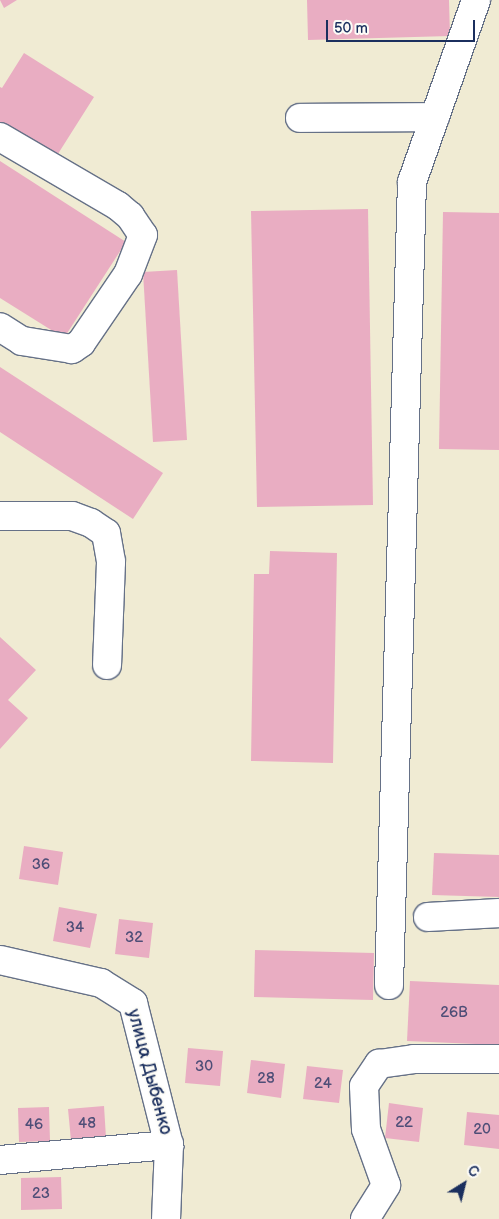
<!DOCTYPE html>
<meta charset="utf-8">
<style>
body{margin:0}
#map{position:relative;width:499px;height:1219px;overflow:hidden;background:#f0ebd3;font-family:"Balsamiq Sans",sans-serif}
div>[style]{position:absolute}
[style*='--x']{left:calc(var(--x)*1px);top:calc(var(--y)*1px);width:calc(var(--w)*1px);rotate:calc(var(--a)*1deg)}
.building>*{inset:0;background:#e9adc2}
.roads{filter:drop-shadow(1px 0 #667187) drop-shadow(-1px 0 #667187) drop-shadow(0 1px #667187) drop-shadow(0 -1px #667187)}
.minor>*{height:28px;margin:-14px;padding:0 14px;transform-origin:14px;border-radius:14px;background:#fff}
span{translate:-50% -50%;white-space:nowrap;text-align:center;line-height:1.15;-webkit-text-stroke:4px #fdfcf7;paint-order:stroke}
.number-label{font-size:15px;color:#4e4e77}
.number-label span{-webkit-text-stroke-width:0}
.street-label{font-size:18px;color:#1b2f5e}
.north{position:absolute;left:439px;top:1159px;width:50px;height:50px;-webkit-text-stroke:4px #fdfcf7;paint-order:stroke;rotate:36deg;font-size:14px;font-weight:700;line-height:20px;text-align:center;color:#1b2f5e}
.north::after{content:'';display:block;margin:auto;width:18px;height:22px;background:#1b2f5e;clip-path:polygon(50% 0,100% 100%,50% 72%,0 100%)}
.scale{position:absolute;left:326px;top:20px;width:149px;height:22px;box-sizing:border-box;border:2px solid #1b2f5e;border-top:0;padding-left:6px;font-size:15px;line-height:18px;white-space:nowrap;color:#1b2f5e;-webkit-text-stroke:4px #fdfcf7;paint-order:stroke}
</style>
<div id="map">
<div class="building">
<div style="clip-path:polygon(0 0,17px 0,4px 8px)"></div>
<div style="clip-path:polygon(307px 0,449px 0,450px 36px,308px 40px)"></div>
<div style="clip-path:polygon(24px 53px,94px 97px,56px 157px,0 122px,0 87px,2px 88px)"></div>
<div style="clip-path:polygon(0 161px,126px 242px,64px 338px,0 298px)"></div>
<div style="clip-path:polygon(368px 209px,373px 505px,257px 507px,251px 211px)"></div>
<div style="clip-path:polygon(443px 212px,499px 213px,499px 450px,439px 449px)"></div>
<div style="clip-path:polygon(177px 270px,187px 440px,153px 442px,143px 272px)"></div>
<div style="clip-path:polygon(0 367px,163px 473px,133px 519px,0 432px)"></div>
<div style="clip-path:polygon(270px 551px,337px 553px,333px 763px,251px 761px,254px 574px,269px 574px)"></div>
<div style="clip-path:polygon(0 637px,36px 670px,8px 700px,28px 718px,0 749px)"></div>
<div style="clip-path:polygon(24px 846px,63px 852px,58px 885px,19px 879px)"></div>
<div style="clip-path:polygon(434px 853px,499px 855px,499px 897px,432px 895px)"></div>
<div style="clip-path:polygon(59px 907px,97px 914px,90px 948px,53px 941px)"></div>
<div style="clip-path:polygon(119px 919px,153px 923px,149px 958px,115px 954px)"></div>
<div style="clip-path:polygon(255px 950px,374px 953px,373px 1000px,254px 997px)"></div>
<div style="clip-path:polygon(410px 981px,499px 985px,499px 1045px,407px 1041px)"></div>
<div style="clip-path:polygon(188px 1048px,223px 1051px,220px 1086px,185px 1083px)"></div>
<div style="clip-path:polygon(251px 1060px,285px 1064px,281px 1098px,247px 1093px)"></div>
<div style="clip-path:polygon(307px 1066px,343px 1070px,339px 1103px,303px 1099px)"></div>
<div style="clip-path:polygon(389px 1103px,423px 1108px,419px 1142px,385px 1138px)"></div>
<div style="clip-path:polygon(104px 1106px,106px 1138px,71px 1141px,68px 1109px)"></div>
<div style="clip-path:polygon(49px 1107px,50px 1141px,19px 1142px,18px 1108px)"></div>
<div style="clip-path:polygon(467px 1112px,499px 1115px,499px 1149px,464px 1145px)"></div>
<div style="clip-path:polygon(61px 1177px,62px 1209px,21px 1210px,21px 1178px)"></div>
</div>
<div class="roads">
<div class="minor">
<div style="--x:300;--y:118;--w:135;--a:-0.4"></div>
<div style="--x:0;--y:137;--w:137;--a:30.3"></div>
<div style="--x:118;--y:206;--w:16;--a:40"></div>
<div style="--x:130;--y:216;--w:23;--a:56"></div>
<div style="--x:143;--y:235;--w:42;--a:111"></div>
<div style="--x:128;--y:274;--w:83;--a:124.3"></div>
<div style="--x:81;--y:343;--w:11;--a:146"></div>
<div style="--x:72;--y:349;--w:51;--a:-170.9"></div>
<div style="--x:22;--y:341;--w:26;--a:-148"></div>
<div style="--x:0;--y:516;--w:72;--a:0"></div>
<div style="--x:72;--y:516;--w:20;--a:20"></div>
<div style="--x:91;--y:523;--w:18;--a:34"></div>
<div style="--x:106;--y:533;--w:29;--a:80"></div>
<div style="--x:111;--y:562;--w:103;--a:92.2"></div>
<div style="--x:428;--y:917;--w:71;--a:-3.2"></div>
<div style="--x:0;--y:960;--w:104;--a:12.8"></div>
<div style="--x:101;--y:983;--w:38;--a:32"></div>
<div style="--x:133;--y:1003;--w:146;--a:75.8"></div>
<div style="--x:169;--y:1145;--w:74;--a:92.3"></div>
<div style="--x:389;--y:985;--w:803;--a:-88.36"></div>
<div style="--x:412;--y:182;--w:193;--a:-70.6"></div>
<div style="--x:0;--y:1160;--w:170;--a:-5.1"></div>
<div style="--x:365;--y:1219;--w:40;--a:-58"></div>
<div style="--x:386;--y:1185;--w:59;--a:-109.7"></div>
<div style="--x:366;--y:1129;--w:43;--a:-92.7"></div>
<div style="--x:364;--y:1086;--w:27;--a:-56"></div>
<div style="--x:379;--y:1064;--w:35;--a:-8"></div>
<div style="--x:414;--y:1059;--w:85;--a:0"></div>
</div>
</div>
<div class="number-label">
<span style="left:41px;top:865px">36</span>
<span style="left:75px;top:928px">34</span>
<span style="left:134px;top:938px">32</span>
<span style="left:454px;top:1013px">26В</span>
<span style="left:204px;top:1067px">30</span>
<span style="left:266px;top:1079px">28</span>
<span style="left:323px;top:1084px">24</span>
<span style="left:404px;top:1123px">22</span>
<span style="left:87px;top:1124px">48</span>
<span style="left:34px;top:1125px">46</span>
<span style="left:482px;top:1130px">20</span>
<span style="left:41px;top:1194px">23</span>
</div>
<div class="street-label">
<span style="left:149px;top:1072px;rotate:75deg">улица Дыбенко</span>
</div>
<div class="north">С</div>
<div class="scale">50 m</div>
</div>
